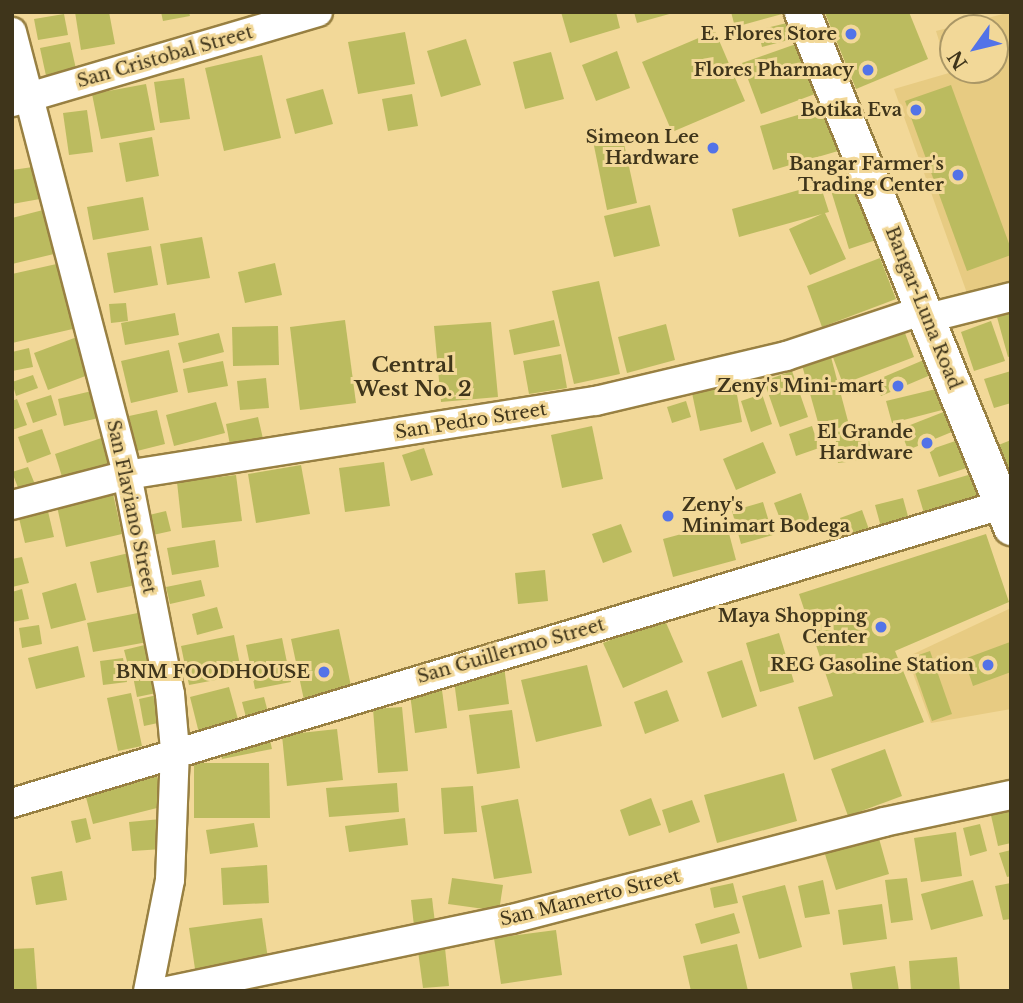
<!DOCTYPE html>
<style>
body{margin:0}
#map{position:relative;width:1023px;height:1003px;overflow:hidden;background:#f2d898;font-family:"Libre Baskerville",serif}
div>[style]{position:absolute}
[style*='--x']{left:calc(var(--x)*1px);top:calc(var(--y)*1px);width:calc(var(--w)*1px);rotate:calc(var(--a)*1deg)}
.built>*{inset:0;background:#e7cb82}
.building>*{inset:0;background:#bbbb5f}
.roads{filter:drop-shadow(2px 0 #988042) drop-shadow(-2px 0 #988042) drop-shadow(0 2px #988042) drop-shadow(0 -2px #988042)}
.minor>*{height:28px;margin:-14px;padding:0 14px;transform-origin:14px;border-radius:14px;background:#fff}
.major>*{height:35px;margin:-17.5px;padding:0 17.5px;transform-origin:17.5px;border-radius:17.5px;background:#fff}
.dots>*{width:19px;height:19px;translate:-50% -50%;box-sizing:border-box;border:4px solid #f2d898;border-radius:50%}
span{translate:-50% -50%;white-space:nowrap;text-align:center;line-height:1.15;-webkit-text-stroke:6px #f2d898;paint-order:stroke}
.poi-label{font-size:18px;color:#3f351b;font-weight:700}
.right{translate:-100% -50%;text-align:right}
.left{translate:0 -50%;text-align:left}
.street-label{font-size:18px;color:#3f351b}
.quarter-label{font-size:21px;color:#3f351b;font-weight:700}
.frame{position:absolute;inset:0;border:14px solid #3f351b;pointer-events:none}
.north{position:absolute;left:939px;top:14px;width:70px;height:70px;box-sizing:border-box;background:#f2d898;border:2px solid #aa9766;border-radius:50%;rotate:236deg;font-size:19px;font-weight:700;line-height:28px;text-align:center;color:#3f351b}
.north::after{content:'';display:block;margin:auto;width:24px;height:32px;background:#5373e8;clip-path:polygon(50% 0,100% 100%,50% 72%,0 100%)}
</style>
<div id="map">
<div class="built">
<div style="clip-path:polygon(evenodd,1011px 12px,1011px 284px,968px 296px,894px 89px,949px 73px,936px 31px,1011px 12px,953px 28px,995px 28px,995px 70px,953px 70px,953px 28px)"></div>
<div style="clip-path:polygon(1011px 608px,1011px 709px,931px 723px,907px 657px)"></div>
</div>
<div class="building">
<div style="clip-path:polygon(75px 12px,109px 12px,115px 44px,81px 50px)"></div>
<div style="clip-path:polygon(161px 12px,189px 12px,190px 16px,163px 21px)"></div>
<div style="clip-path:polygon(561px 12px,616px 12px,620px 28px,570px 43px)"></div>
<div style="clip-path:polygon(634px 12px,673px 12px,673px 13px,637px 23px)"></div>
<div style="clip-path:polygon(731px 12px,785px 12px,786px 13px,735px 27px)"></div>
<div style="clip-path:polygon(909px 12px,928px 59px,856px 89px,825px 13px)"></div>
<div style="clip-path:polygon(64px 14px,68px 35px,38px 40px,34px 19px)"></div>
<div style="clip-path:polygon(787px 23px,792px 39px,762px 47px,758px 30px)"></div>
<div style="clip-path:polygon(715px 31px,745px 101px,672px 132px,642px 62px)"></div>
<div style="clip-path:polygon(405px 32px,415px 84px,358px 94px,348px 42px)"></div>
<div style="clip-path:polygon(466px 39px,481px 85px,441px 97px,427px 51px)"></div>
<div style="clip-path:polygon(70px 42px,78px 78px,48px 85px,40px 48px)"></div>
<div style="clip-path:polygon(796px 44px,815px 94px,761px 114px,742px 63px)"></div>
<div style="clip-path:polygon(617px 51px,630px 88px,596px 101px,582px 65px)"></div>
<div style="clip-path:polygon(551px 52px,564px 99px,525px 109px,513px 62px)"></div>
<div style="clip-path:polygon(262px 55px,281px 138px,224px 151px,205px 68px)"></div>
<div style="clip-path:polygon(184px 78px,190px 119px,160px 123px,154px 82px)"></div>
<div style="clip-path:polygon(146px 84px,155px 130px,101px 139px,92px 94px)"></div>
<div style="clip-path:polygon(951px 85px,1011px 249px,1011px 255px,967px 271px,905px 101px)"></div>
<div style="clip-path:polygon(323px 89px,333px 124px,295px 134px,286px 99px)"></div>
<div style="clip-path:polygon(412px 94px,418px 126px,388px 131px,382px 99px)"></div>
<div style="clip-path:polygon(832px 105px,845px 149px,773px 170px,760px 126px)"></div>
<div style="clip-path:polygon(87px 110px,93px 152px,69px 155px,63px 113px)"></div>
<div style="clip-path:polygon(621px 130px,637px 203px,607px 210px,592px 136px)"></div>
<div style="clip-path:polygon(152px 137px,159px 176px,126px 182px,119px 143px)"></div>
<div style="clip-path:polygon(33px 167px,40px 199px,12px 204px,12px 170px)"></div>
<div style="clip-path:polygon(858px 176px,879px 239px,849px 249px,829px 184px)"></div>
<div style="clip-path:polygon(820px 184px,829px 212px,825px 213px,846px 259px,810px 275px,789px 229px,822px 214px,739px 237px,732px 209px)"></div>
<div style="clip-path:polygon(143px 197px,149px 230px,93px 240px,87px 207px)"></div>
<div style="clip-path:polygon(650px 205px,660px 246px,614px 257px,604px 216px)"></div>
<div style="clip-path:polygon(43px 210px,54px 254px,12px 264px,12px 218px)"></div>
<div style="clip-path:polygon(202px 237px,210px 278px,167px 285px,160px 244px)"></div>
<div style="clip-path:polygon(151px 246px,158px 285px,114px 293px,107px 253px)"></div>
<div style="clip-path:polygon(880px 258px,896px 299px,822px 327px,807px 286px)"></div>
<div style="clip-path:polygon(61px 263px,77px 328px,12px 343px,12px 274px)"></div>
<div style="clip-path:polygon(275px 263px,282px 295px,245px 303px,238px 272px)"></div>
<div style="clip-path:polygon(599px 281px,620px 374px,574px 384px,552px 291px)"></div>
<div style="clip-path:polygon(126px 303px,128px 321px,111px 323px,109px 304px)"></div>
<div style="clip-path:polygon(175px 313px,179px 335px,125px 345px,121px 323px)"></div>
<div style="clip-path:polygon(1011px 313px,1011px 356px,1008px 357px,997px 317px)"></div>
<div style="clip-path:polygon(345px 320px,356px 403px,300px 410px,290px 327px)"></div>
<div style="clip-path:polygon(554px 320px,560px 346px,514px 355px,509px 330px)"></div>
<div style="clip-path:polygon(991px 321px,1005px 361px,974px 371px,961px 332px)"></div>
<div style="clip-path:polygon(491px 322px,498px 397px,441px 402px,434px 326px)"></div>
<div style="clip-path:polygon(666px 324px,675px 360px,627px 373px,618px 337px)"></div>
<div style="clip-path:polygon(902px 325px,914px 357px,843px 384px,831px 352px)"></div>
<div style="clip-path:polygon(278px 326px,279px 365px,233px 366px,232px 327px)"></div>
<div style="clip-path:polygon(219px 333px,224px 352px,183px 363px,178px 343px)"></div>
<div style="clip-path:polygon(77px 337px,91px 374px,48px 390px,34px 353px)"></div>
<div style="clip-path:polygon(29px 348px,33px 367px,12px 371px,12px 352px)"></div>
<div style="clip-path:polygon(169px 350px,178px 392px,131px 403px,121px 361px)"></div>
<div style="clip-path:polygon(561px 354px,567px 388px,529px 394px,523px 361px)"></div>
<div style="clip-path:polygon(831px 357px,849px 425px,821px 433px,802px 365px)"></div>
<div style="clip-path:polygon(926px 359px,933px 374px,881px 396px,874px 381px)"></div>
<div style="clip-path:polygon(223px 361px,228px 386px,188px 393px,183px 369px)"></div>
<div style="clip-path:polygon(792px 371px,808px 417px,780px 427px,764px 381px)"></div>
<div style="clip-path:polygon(1011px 371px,1011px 403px,994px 408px,984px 379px)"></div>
<div style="clip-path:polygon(33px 375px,38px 388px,16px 396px,12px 382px)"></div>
<div style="clip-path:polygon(266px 378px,269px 408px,240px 410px,237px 381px)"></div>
<div style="clip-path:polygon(735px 384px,742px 422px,700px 431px,692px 393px)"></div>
<div style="clip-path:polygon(940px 388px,946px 409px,892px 423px,886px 401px)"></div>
<div style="clip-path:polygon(96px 390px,103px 417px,64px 426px,58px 399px)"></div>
<div style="clip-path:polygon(762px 394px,772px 424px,751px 432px,741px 401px)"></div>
<div style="clip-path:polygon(51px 395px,57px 415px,33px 423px,26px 403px)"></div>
<div style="clip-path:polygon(17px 399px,27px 425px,12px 430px,12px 401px)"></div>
<div style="clip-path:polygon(686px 401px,691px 417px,672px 423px,667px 407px)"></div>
<div style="clip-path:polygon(216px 402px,225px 433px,174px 446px,166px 415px)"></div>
<div style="clip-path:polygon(951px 409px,959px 429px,908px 450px,900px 429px)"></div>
<div style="clip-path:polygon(157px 410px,165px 444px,137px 451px,129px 416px)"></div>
<div style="clip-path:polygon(258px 417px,264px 443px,231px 450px,226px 424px)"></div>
<div style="clip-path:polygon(592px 426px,603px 479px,562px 488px,551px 435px)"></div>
<div style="clip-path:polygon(812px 426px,819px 448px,796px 456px,789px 434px)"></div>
<div style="clip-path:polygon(42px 429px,51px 454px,27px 463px,18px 437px)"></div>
<div style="clip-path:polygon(868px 429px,871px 459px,838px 463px,835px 432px)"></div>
<div style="clip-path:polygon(110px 435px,120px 464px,64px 483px,55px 454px)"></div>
<div style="clip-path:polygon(967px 437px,976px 465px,939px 477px,929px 450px)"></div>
<div style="clip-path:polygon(1011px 440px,1011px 482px,996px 446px)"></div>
<div style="clip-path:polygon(763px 442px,776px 473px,736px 490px,723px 459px)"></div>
<div style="clip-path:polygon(424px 448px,433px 475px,411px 481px,402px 455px)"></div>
<div style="clip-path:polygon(384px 462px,390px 506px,345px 512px,339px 468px)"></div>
<div style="clip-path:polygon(301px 465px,310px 514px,256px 523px,248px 474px)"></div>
<div style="clip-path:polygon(28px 467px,36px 487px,20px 493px,12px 472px)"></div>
<div style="clip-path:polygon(975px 473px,985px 505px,927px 523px,917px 490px)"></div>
<div style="clip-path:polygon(236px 475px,242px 521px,182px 528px,177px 482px)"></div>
<div style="clip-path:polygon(112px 489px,122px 534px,66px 547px,56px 502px)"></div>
<div style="clip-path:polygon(801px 493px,811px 523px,785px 532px,774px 503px)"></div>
<div style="clip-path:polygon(903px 498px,912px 531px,884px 538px,875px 505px)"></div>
<div style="clip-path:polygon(763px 502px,773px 535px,741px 544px,732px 511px)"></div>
<div style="clip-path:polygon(47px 507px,54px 537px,25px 543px,18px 514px)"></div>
<div style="clip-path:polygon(862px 510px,871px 535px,850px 543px,840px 518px)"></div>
<div style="clip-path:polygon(166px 511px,171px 531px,153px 535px,149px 515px)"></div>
<div style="clip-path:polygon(726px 522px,736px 560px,673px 577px,663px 539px)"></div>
<div style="clip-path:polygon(621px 524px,632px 552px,603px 563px,592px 534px)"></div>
<div style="clip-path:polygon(986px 534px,1009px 602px,895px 651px,924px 722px,814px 760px,798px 707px,833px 696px,799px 594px)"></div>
<div style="clip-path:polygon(215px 540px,219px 567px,172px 575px,167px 548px)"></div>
<div style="clip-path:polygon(129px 553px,136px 585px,97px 593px,90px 562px)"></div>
<div style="clip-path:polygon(22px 557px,29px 583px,12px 587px,12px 559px)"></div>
<div style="clip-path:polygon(545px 570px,548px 601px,518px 604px,515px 573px)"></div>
<div style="clip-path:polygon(201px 580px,205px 596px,170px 604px,166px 587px)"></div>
<div style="clip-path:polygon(76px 583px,86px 620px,51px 629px,42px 593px)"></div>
<div style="clip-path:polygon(22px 589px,29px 619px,12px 622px,12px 592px)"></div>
<div style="clip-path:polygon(217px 607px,223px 628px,197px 635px,192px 614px)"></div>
<div style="clip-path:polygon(148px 611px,153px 641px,93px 652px,87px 623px)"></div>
<div style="clip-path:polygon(664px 618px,683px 662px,623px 688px,603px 643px)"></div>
<div style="clip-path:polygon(39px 625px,42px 644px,22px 648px,19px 628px)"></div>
<div style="clip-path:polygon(339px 629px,352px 691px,304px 700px,291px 639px)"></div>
<div style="clip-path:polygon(779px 633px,794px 682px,760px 692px,746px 643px)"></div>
<div style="clip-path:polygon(234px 635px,242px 675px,189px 685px,181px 646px)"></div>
<div style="clip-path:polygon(282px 638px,291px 682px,255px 689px,246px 645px)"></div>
<div style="clip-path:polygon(1010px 642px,1011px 672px,973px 686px,964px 659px)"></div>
<div style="clip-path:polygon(153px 643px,158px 662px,129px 669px,124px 650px)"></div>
<div style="clip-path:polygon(78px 646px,85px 677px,36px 689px,28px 658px)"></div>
<div style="clip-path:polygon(930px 651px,952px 714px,932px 721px,910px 658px)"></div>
<div style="clip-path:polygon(123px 658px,127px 682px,103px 685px,100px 661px)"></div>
<div style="clip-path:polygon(742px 660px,757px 706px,722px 718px,707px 672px)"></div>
<div style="clip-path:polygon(587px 665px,602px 726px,536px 742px,521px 680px)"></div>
<div style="clip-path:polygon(504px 666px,509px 704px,458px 711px,453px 673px)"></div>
<div style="clip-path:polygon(162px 670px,166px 691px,137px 697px,133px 676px)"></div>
<div style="clip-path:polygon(229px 687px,239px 723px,199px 733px,190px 697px)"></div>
<div style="clip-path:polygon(442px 690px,447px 728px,415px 733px,410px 694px)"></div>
<div style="clip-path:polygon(667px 690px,679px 721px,645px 734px,634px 702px)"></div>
<div style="clip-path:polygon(131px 693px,142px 746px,118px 751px,107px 698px)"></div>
<div style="clip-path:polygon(162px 694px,167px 721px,144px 726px,139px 699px)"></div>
<div style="clip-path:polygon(264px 697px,269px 716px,247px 721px,242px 702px)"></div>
<div style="clip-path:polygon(402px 707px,408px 771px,378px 773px,373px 709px)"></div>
<div style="clip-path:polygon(512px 710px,520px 768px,477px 774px,469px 715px)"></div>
<div style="clip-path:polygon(337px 729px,343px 780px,287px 786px,282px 735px)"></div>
<div style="clip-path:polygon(268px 731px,272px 749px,222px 759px,219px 740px)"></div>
<div style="clip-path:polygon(885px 749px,902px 796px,848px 816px,831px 769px)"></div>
<div style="clip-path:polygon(194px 763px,269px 763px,270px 818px,194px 818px)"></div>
<div style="clip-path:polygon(154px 765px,165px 806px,93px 824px,82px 782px)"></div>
<div style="clip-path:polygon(784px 773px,797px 821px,717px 843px,704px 795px)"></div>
<div style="clip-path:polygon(397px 783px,399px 812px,329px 817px,326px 788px)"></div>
<div style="clip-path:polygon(473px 786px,477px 832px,444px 834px,441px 788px)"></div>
<div style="clip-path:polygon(651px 798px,661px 825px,629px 836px,620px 810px)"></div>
<div style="clip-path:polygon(518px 799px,532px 873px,494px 879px,481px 806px)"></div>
<div style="clip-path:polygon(692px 800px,700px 822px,669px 833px,662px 810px)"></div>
<div style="clip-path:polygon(1011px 806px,1011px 843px,998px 846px,990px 811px)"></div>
<div style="clip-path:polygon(86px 818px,91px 839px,76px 843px,71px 821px)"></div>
<div style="clip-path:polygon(405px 818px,408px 845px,349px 852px,345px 826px)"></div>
<div style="clip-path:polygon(161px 819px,163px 849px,132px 851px,129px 822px)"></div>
<div style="clip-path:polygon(254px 823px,258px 847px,210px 854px,206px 830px)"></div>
<div style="clip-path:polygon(980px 824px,987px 851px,970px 856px,963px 828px)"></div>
<div style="clip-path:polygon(956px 832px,962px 876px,921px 882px,914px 838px)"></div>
<div style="clip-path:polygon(878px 835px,889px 874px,836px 890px,824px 851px)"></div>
<div style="clip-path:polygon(1011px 850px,1011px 876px,1007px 877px,999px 853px)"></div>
<div style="clip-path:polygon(267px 865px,269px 903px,223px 905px,221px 868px)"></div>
<div style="clip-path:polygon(62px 871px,67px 900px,36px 905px,31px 877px)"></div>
<div style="clip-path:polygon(452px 878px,503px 885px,499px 911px,448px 904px)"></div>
<div style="clip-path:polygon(907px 878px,913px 920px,891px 923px,885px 880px)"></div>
<div style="clip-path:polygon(823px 880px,830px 914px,805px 918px,798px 886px)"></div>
<div style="clip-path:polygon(973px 880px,983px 916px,931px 930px,921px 894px)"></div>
<div style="clip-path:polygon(733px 883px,738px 903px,714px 908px,710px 888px)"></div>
<div style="clip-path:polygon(1011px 883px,1011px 919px,1003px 920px,995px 886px)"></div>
<div style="clip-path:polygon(785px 885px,802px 947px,759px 959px,742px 896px)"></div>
<div style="clip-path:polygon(432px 898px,435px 923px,414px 926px,411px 900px)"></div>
<div style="clip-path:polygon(882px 904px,887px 939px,843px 945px,838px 910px)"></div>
<div style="clip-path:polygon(734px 913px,740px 933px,701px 944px,695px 924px)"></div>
<div style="clip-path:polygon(262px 918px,268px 959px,195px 969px,189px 928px)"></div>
<div style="clip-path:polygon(556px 930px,562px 975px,501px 984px,494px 938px)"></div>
<div style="clip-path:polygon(737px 944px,748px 991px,691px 991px,683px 956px)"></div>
<div style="clip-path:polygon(34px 948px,37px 991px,12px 991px,12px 949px)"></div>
<div style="clip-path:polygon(445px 948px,449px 986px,423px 988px,418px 951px)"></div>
<div style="clip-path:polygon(957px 957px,960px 991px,911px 991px,909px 961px)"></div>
<div style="clip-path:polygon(895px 966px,899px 991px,853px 991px,850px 973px)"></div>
</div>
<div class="roads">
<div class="minor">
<div style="--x:12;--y:32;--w:458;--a:75.4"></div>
<div style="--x:127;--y:475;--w:223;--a:78.9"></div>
<div style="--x:170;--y:694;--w:56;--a:84.9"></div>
<div style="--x:175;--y:750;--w:130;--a:92.2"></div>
<div style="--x:170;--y:880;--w:113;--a:101.2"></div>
<div style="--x:12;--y:102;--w:319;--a:-16.4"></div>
<div style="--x:928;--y:318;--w:86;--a:-14.2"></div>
<div style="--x:12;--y:505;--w:119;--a:-14.6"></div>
<div style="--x:127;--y:475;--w:475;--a:-9"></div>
<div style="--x:596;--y:401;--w:195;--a:-13.3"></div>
<div style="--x:786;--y:356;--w:145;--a:-18.4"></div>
<div style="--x:12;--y:803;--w:1043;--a:-16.77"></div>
<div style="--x:167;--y:991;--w:352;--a:-11.8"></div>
<div style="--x:512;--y:919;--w:384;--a:-14.6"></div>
<div style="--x:884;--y:822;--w:130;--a:-12"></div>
</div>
<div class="major">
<div style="--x:802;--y:12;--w:556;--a:67.91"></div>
</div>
</div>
<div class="dots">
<div style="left:851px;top:34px;background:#5373e8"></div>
<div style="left:868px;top:70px;background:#5373e8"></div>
<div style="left:916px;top:110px;background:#5373e8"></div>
<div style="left:713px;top:148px;background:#5373e8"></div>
<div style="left:958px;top:175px;background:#5373e8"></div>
<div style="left:898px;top:386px;background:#5373e8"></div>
<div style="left:927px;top:443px;background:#5373e8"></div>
<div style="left:668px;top:516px;background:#5373e8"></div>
<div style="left:881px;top:627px;background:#5373e8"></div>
<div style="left:988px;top:665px;background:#5373e8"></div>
<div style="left:324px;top:672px;background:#5373e8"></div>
</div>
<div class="poi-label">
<span class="right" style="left:837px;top:34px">E. Flores Store</span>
<span class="right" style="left:854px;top:70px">Flores Pharmacy</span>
<span class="right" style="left:902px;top:110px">Botika Eva</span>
<span class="right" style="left:699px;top:148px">Simeon Lee<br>Hardware</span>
<span class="right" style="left:944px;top:175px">Bangar Farmer's<br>Trading Center</span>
<span class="right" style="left:884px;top:386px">Zeny's Mini-mart</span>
<span class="right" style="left:913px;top:443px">El Grande<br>Hardware</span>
<span class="left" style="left:682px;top:516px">Zeny's<br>Minimart Bodega</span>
<span class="right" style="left:867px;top:627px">Maya Shopping<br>Center</span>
<span class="right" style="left:974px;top:665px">REG Gasoline Station</span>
<span class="right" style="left:310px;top:672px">BNM FOODHOUSE</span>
</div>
<div class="street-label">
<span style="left:165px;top:57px;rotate:-16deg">San Cristobal Street</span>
<span style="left:923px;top:308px;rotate:68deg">Bangar-Luna Road</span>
<span style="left:471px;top:421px;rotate:-9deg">San Pedro Street</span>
<span style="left:131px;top:507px;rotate:78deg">San Flaviano Street</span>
<span style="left:511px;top:651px;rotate:-16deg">San Guillermo Street</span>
<span style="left:590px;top:898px;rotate:-14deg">San Mamerto Street</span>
</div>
<div class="quarter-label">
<span style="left:413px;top:377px">Central<br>West No. 2</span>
</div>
<div class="frame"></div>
<div class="north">N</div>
</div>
